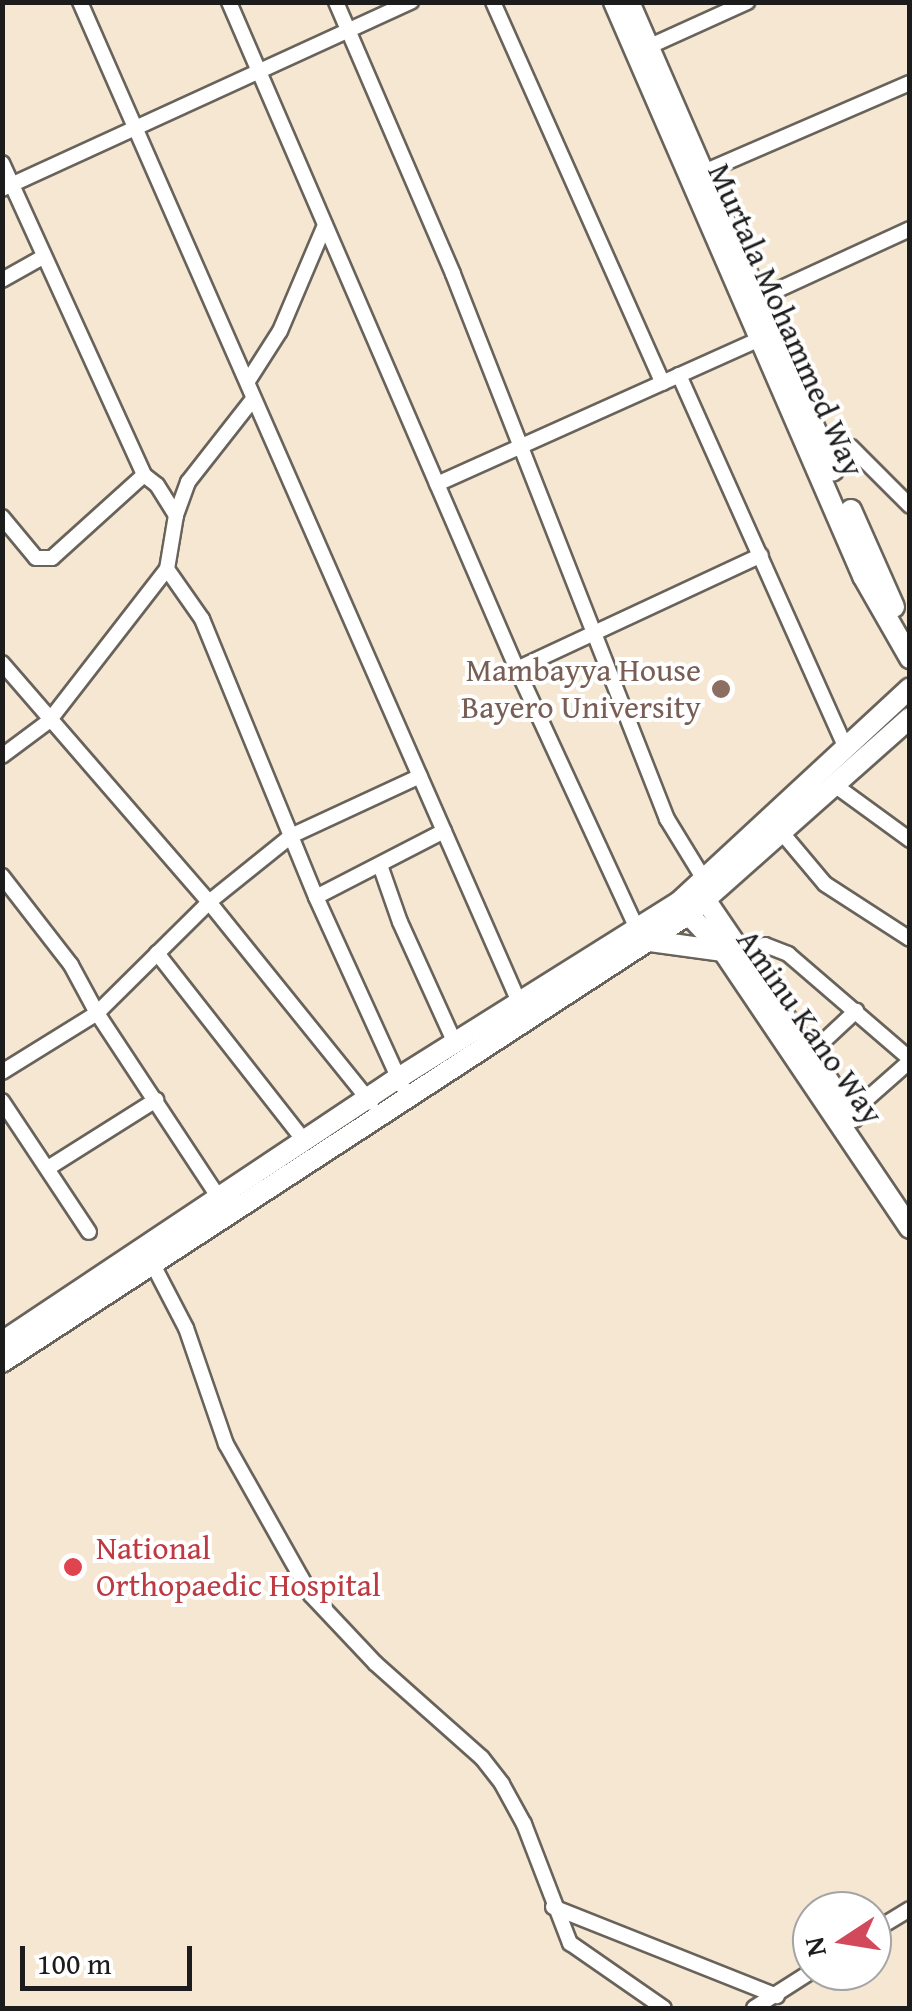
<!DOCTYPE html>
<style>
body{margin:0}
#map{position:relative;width:912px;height:2011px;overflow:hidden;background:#f5e7d1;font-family:"Gentium Book Plus",serif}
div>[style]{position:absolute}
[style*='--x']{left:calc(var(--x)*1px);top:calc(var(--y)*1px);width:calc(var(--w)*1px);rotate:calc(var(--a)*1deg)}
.roads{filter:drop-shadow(2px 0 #68635b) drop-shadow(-2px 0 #68635b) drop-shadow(0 2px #68635b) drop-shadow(0 -2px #68635b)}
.minor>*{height:14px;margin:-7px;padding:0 7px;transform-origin:7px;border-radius:7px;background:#fff}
.secondary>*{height:20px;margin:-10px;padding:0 10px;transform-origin:10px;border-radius:10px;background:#fff}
.dots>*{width:28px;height:28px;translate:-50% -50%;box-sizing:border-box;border:5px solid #fff;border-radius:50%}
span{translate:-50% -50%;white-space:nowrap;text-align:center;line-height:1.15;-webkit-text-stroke:8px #fff;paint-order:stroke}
.street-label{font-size:32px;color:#1c1c1c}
.education-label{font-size:32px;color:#785e54}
.right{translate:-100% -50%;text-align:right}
.health-label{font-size:32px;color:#be3a42}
.left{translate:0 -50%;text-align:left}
.frame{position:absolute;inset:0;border:5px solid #1c1c1c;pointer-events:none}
.north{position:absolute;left:792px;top:1891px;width:100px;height:100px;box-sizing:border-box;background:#fff;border:2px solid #a4a4a4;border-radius:50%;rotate:258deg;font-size:28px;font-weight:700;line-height:40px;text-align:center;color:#1c1c1c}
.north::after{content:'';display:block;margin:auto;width:35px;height:45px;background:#d1495b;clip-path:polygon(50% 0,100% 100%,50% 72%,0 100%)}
.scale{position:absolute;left:20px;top:1946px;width:172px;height:45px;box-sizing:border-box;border:5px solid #1c1c1c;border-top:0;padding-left:12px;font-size:30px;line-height:35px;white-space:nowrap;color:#1c1c1c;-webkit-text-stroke:8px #fff;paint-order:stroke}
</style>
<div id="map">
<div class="roads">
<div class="minor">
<div style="--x:80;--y:2;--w:1100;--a:66.3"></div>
<div style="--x:229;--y:2;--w:727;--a:66.65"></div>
<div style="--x:517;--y:669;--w:286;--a:65.2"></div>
<div style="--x:336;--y:2;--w:296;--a:66.7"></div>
<div style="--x:453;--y:274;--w:586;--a:68.56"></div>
<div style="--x:667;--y:819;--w:73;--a:58.5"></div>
<div style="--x:493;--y:2;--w:417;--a:66"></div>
<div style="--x:648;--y:47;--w:109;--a:-24.4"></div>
<div style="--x:2;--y:163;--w:343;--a:65.5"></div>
<div style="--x:144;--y:475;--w:16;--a:38"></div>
<div style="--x:157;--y:485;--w:36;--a:58"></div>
<div style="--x:704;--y:172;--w:224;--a:-23.4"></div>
<div style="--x:2;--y:189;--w:450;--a:-24.6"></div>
<div style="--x:2;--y:280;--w:47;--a:-29.3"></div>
<div style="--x:760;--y:298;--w:165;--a:-24.7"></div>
<div style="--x:679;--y:375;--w:406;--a:65.9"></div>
<div style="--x:248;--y:381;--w:59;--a:-57.4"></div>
<div style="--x:280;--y:331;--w:115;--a:-67"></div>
<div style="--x:821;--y:443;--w:30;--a:8"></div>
<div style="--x:851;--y:447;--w:83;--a:45"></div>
<div style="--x:437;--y:484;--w:354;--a:-24.2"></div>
<div style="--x:2;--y:517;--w:53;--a:50.3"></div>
<div style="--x:36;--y:558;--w:16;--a:0"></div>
<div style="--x:52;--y:558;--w:124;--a:-42.1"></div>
<div style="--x:167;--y:569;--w:61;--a:55"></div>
<div style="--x:202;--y:619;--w:300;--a:67.7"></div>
<div style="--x:316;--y:897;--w:208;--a:65.5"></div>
<div style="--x:2;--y:663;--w:316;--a:49.1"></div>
<div style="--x:209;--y:902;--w:258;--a:51.1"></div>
<div style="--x:517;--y:669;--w:269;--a:-25"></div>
<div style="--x:2;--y:756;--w:59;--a:-36.7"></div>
<div style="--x:49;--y:721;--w:192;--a:-52.2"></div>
<div style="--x:167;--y:569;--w:55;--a:-80.5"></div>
<div style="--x:176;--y:515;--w:35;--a:-70"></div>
<div style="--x:188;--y:482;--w:105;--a:-51.9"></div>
<div style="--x:836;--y:786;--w:92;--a:36.1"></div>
<div style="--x:783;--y:834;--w:65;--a:50"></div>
<div style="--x:825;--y:884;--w:101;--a:32.9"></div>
<div style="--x:380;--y:865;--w:60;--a:70.7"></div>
<div style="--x:400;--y:922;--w:133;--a:65.6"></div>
<div style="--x:2;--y:876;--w:113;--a:52.2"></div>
<div style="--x:71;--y:965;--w:55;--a:61.6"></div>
<div style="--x:97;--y:1013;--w:229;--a:56.6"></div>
<div style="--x:316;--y:897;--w:144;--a:-27.3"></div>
<div style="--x:157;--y:953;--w:240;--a:51.9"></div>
<div style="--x:749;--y:960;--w:22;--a:-43"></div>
<div style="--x:765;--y:945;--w:25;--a:21"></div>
<div style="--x:788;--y:954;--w:161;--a:40.7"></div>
<div style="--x:811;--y:1053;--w:62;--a:-43"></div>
<div style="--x:2;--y:1072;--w:112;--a:-31.8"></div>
<div style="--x:97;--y:1013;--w:158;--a:-44.7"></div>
<div style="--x:209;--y:902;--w:105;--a:-38.8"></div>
<div style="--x:291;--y:836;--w:142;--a:-24.9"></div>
<div style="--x:2;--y:1101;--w:157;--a:56.4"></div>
<div style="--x:851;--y:1113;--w:79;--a:-41.4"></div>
<div style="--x:48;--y:1168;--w:128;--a:-32.2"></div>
<div style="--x:149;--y:1257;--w:80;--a:62.5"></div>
<div style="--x:186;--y:1328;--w:123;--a:71"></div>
<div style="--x:226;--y:1444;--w:173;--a:60.6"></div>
<div style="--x:311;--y:1595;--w:93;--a:46.7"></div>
<div style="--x:375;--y:1663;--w:143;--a:41.6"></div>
<div style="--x:482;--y:1758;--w:33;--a:52"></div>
<div style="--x:502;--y:1784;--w:46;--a:61.2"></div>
<div style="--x:524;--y:1824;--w:128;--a:68.9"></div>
<div style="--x:570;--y:1943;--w:114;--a:34.7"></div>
<div style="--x:553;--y:1907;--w:241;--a:21.7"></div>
<div style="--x:872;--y:1932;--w:44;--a:-31.2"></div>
<div style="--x:754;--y:2008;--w:69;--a:-32.5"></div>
</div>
<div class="secondary">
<div style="--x:614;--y:2;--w:626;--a:66.55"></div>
<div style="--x:863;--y:576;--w:95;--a:60.2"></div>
<div style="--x:629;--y:2;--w:511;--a:66.45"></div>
<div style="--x:851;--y:510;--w:106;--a:66.1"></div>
<div style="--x:698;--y:889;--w:276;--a:55.8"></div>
<div style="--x:679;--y:904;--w:64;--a:46.9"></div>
<div style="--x:723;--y:951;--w:334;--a:56"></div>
<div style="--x:650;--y:941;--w:74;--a:7.8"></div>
<div style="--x:2;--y:1342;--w:475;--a:-33.7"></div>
<div style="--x:397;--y:1079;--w:332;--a:-32.1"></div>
<div style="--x:678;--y:903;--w:316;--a:-42.8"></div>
<div style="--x:2;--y:1362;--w:820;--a:-33.11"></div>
<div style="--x:689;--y:914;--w:295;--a:-41.6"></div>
</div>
</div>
<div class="dots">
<div style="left:721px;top:689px;background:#8d6e63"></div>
<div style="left:73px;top:1567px;background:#e0444e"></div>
</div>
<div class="street-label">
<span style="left:786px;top:320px;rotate:66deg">Murtala Mohammed Way</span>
<span style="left:810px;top:1027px;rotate:55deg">Aminu Kano Way</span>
</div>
<div class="education-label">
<span class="right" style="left:701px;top:689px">Mambayya House<br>Bayero University</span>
</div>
<div class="health-label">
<span class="left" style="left:96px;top:1567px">National<br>Orthopaedic Hospital</span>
</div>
<div class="frame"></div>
<div class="north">N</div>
<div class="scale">100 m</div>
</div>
